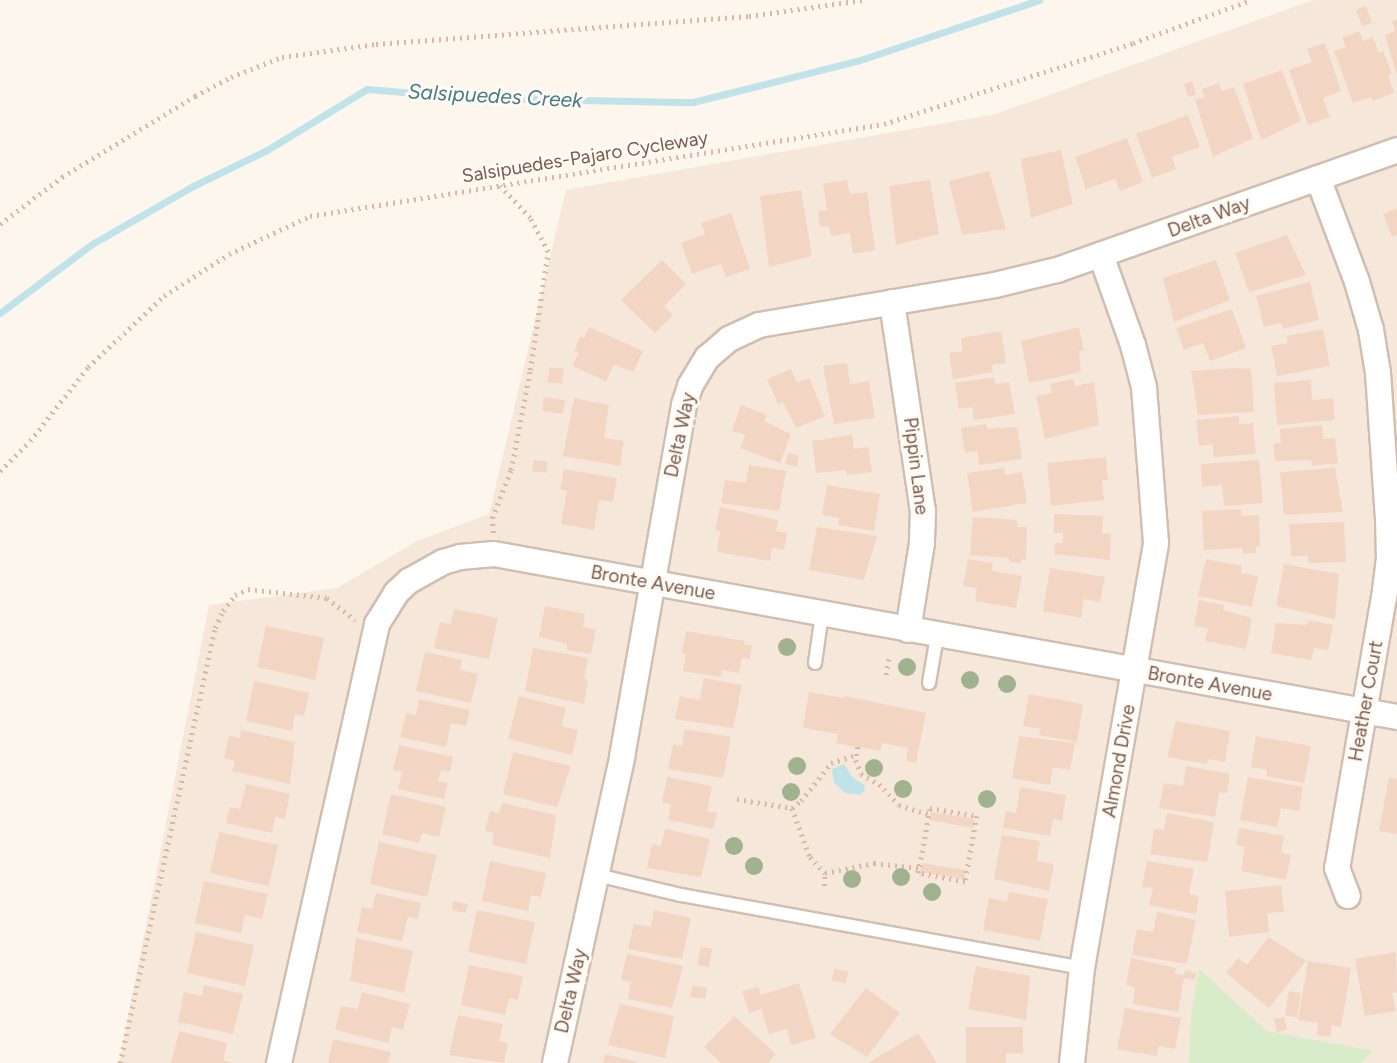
<!DOCTYPE html>
<style>
body{margin:0}
#map{position:relative;width:1397px;height:1063px;overflow:hidden;background:#fdf6ec;font-family:Figtree,sans-serif}
div>[style]{position:absolute}
[style*='--x']{left:calc(var(--x)*1px);top:calc(var(--y)*1px);width:calc(var(--w)*1px);rotate:calc(var(--a)*1deg)}
.residential>*{inset:0;background:#f5e8da}
.green>*{inset:0;background:#d8ecc9}
.water>*{inset:0;background:#bfe3e8}
.stream>*{height:7px;margin:-3.5px;padding:0 3.5px;transform-origin:3.5px;border-radius:3.5px;background:#bfe3e8}
.building>*{inset:0;background:#f3d5c3}
.path>*{height:4.5px;margin-top:-2.25px;transform-origin:0;background:repeating-linear-gradient(90deg,#d9b8a5 0 2px,transparent 0 7px)}
.roads{filter:drop-shadow(2px 0 #d1beb0) drop-shadow(-2px 0 #d1beb0) drop-shadow(0 2px #d1beb0) drop-shadow(0 -2px #d1beb0)}
.lane>*{height:12px;margin:-6px;padding:0 6px;transform-origin:6px;border-radius:6px;background:#fff}
.street>*{height:24px;margin:-12px;padding:0 12px;transform-origin:12px;border-radius:12px;background:#fff}
.trees>*{width:18px;height:18px;margin:-9px;border-radius:50%;background:#a0b28e}
span{translate:-50% -50%;white-space:nowrap;text-align:center;line-height:1.15;-webkit-text-stroke:6px #fffaf3;paint-order:stroke}
.street-label{font-size:19px;color:#7a5c4d}
.water-label{font-size:21px;color:#437c86;font-style:italic}
</style>
<div id="map">
<div class="residential">
<div style="clip-path:polygon(1313px 0,1397px 0,1397px 1063px,119px 1063px,209px 605px,337px 588px,417px 541px,489px 514px,566px 190px,996px 114px)"></div>
</div>
<div class="green">
<div style="clip-path:polygon(1199px 969px,1267px 1031px,1373px 1051px,1361px 1063px,1189px 1063px,1191px 1015px)"></div>
</div>
<div class="water">
<div style="clip-path:polygon(844px 764px,853px 778px,864px 785px,865px 791px,860px 795px,845px 793px,834px 783px,832px 769px)"></div>
</div>
<div class="stream">
<div style="--x:0;--y:313;--w:115;--a:-36.9"></div>
<div style="--x:92;--y:244;--w:116;--a:-29.9"></div>
<div style="--x:193;--y:186;--w:82;--a:-25.9"></div>
<div style="--x:267;--y:150;--w:117;--a:-31.4"></div>
<div style="--x:367;--y:89;--w:109;--a:4.7"></div>
<div style="--x:476;--y:98;--w:217;--a:1.1"></div>
<div style="--x:693;--y:102;--w:172;--a:-14.1"></div>
<div style="--x:860;--y:60;--w:189;--a:-18.5"></div>
</div>
<div class="building">
<div style="clip-path:polygon(1366px 6px,1372px 23px,1362px 26px,1356px 10px)"></div>
<div style="clip-path:polygon(1397px 19px,1397px 76px,1385px 35px,1395px 31px,1392px 21px)"></div>
<div style="clip-path:polygon(1359px 31px,1363px 41px,1373px 37px,1379px 53px,1383px 51px,1392px 74px,1388px 75px,1394px 93px,1373px 101px,1371px 97px,1353px 103px,1334px 51px,1346px 47px,1342px 38px)"></div>
<div style="clip-path:polygon(1325px 43px,1341px 91px,1323px 98px,1330px 117px,1308px 125px,1289px 70px,1312px 62px,1307px 49px)"></div>
<div style="clip-path:polygon(1282px 70px,1301px 121px,1261px 140px,1243px 84px)"></div>
<div style="clip-path:polygon(1192px 81px,1196px 95px,1188px 97px,1184px 84px)"></div>
<div style="clip-path:polygon(1219px 83px,1222px 91px,1234px 87px,1253px 138px,1213px 157px,1195px 100px,1205px 97px,1202px 89px)"></div>
<div style="clip-path:polygon(1188px 115px,1200px 147px,1172px 157px,1176px 169px,1152px 178px,1136px 134px)"></div>
<div style="clip-path:polygon(1127px 138px,1143px 182px,1120px 191px,1115px 179px,1086px 189px,1075px 157px)"></div>
<div style="clip-path:polygon(1061px 150px,1073px 204px,1031px 218px,1021px 159px)"></div>
<div style="clip-path:polygon(989px 171px,1006px 229px,962px 235px,949px 181px)"></div>
<div style="clip-path:polygon(847px 180px,850px 194px,867px 192px,875px 250px,853px 254px,850px 233px,831px 236px,829px 226px,820px 227px,818px 211px,827px 210px,823px 184px)"></div>
<div style="clip-path:polygon(930px 180px,939px 234px,896px 245px,889px 186px)"></div>
<div style="clip-path:polygon(801px 190px,812px 256px,769px 267px,760px 196px)"></div>
<div style="clip-path:polygon(1397px 208px,1397px 235px,1392px 237px,1383px 214px)"></div>
<div style="clip-path:polygon(731px 213px,750px 269px,726px 277px,721px 264px,692px 274px,681px 243px,705px 234px,701px 223px)"></div>
<div style="clip-path:polygon(1287px 235px,1306px 275px,1249px 292px,1235px 253px)"></div>
<div style="clip-path:polygon(662px 260px,686px 284px,664px 306px,673px 315px,655px 333px,621px 300px)"></div>
<div style="clip-path:polygon(1216px 260px,1230px 300px,1174px 322px,1163px 278px)"></div>
<div style="clip-path:polygon(1310px 282px,1319px 320px,1283px 329px,1281px 323px,1264px 327px,1256px 296px)"></div>
<div style="clip-path:polygon(1232px 309px,1246px 348px,1210px 361px,1203px 343px,1184px 350px,1176px 328px)"></div>
<div style="clip-path:polygon(589px 327px,643px 351px,633px 372px,614px 364px,606px 381px,572px 366px,579px 353px,574px 351px,580px 337px,584px 338px)"></div>
<div style="clip-path:polygon(1079px 327px,1084px 351px,1079px 351px,1081px 372px,1029px 383px,1021px 341px)"></div>
<div style="clip-path:polygon(1323px 329px,1330px 366px,1277px 376px,1271px 346px,1288px 343px,1286px 336px)"></div>
<div style="clip-path:polygon(1001px 331px,1006px 363px,992px 365px,993px 372px,953px 379px,949px 353px,963px 351px,961px 338px)"></div>
<div style="clip-path:polygon(847px 363px,850px 384px,869px 381px,875px 418px,834px 424px,823px 366px)"></div>
<div style="clip-path:polygon(550px 367px,564px 369px,562px 384px,547px 382px)"></div>
<div style="clip-path:polygon(1234px 368px,1251px 369px,1254px 412px,1198px 415px,1191px 371px)"></div>
<div style="clip-path:polygon(791px 369px,797px 383px,809px 378px,825px 416px,796px 428px,783px 402px,778px 404px,767px 379px)"></div>
<div style="clip-path:polygon(994px 377px,995px 384px,1009px 382px,1015px 414px,974px 420px,972px 407px,959px 409px,955px 383px)"></div>
<div style="clip-path:polygon(1073px 379px,1075px 386px,1094px 382px,1099px 425px,1045px 439px,1036px 396px,1052px 393px,1050px 384px)"></div>
<div style="clip-path:polygon(1311px 380px,1312px 400px,1333px 398px,1335px 420px,1277px 425px,1274px 383px)"></div>
<div style="clip-path:polygon(544px 397px,565px 400px,563px 414px,542px 411px)"></div>
<div style="clip-path:polygon(574px 398px,609px 405px,604px 438px,624px 441px,620px 466px,563px 456px)"></div>
<div style="clip-path:polygon(741px 405px,767px 415px,764px 421px,791px 434px,780px 463px,740px 448px,745px 435px,732px 431px)"></div>
<div style="clip-path:polygon(1239px 416px,1239px 424px,1253px 423px,1256px 454px,1214px 457px,1212px 444px,1199px 446px,1196px 420px)"></div>
<div style="clip-path:polygon(986px 424px,987px 429px,1017px 427px,1022px 459px,979px 465px,977px 451px,965px 453px,961px 428px)"></div>
<div style="clip-path:polygon(1322px 425px,1323px 439px,1335px 438px,1338px 463px,1312px 466px,1311px 460px,1275px 461px,1273px 444px,1281px 443px,1280px 429px)"></div>
<div style="clip-path:polygon(852px 435px,854px 449px,868px 447px,872px 472px,847px 475px,846px 470px,816px 473px,812px 441px)"></div>
<div style="clip-path:polygon(788px 453px,799px 456px,797px 467px,785px 464px)"></div>
<div style="clip-path:polygon(1106px 457px,1108px 480px,1102px 480px,1104px 500px,1051px 506px,1047px 463px)"></div>
<div style="clip-path:polygon(534px 460px,548px 462px,546px 473px,532px 471px)"></div>
<div style="clip-path:polygon(1259px 460px,1263px 503px,1224px 506px,1222px 485px,1202px 487px,1201px 464px)"></div>
<div style="clip-path:polygon(749px 465px,786px 471px,779px 511px,721px 503px,725px 480px,746px 483px)"></div>
<div style="clip-path:polygon(1004px 468px,1005px 475px,1022px 472px,1027px 503px,973px 512px,967px 473px)"></div>
<div style="clip-path:polygon(1335px 468px,1343px 512px,1284px 515px,1280px 472px)"></div>
<div style="clip-path:polygon(564px 469px,617px 478px,613px 502px,599px 500px,594px 530px,561px 524px,567px 491px,560px 489px)"></div>
<div style="clip-path:polygon(827px 485px,880px 494px,874px 531px,838px 525px,839px 518px,822px 515px)"></div>
<div style="clip-path:polygon(720px 507px,778px 520px,776px 531px,787px 533px,784px 550px,772px 548px,770px 561px,717px 552px,720px 531px,715px 530px)"></div>
<div style="clip-path:polygon(1241px 509px,1241px 516px,1259px 515px,1260px 547px,1256px 547px,1256px 553px,1243px 554px,1242px 548px,1204px 550px,1202px 511px)"></div>
<div style="clip-path:polygon(1054px 514px,1103px 516px,1102px 533px,1111px 534px,1110px 560px,1054px 554px,1055px 543px,1063px 543px,1063px 533px,1054px 533px)"></div>
<div style="clip-path:polygon(973px 517px,1017px 520px,1017px 527px,1027px 527px,1026px 560px,1021px 559px,1021px 563px,1009px 562px,1009px 558px,970px 555px)"></div>
<div style="clip-path:polygon(1344px 522px,1346px 562px,1308px 563px,1308px 556px,1291px 556px,1289px 524px)"></div>
<div style="clip-path:polygon(817px 527px,877px 536px,864px 580px,809px 570px)"></div>
<div style="clip-path:polygon(968px 559px,993px 563px,992px 571px,1022px 576px,1016px 608px,975px 601px,977px 588px,963px 586px)"></div>
<div style="clip-path:polygon(1206px 559px,1242px 566px,1241px 573px,1258px 576px,1252px 607px,1198px 596px)"></div>
<div style="clip-path:polygon(1284px 564px,1339px 574px,1335px 619px,1276px 606px)"></div>
<div style="clip-path:polygon(1050px 568px,1105px 577px,1100px 602px,1084px 599px,1081px 618px,1043px 611px)"></div>
<div style="clip-path:polygon(1199px 600px,1224px 605px,1223px 610px,1252px 618px,1246px 649px,1205px 641px,1208px 628px,1194px 626px)"></div>
<div style="clip-path:polygon(545px 606px,585px 614px,583px 627px,596px 629px,591px 654px,567px 650px,567px 644px,539px 637px)"></div>
<div style="clip-path:polygon(454px 609px,498px 618px,489px 659px,434px 648px,440px 622px,451px 624px)"></div>
<div style="clip-path:polygon(1308px 620px,1333px 625px,1328px 650px,1314px 648px,1311px 660px,1271px 653px,1276px 623px,1307px 625px)"></div>
<div style="clip-path:polygon(266px 626px,324px 638px,315px 680px,257px 667px)"></div>
<div style="clip-path:polygon(686px 631px,745px 641px,744px 644px,752px 646px,750px 659px,742px 658px,739px 673px,722px 670px,721px 677px,683px 671px,686px 654px,682px 653px)"></div>
<div style="clip-path:polygon(533px 648px,588px 658px,584px 679px,588px 680px,584px 704px,525px 691px)"></div>
<div style="clip-path:polygon(425px 652px,462px 660px,460px 670px,478px 674px,471px 703px,416px 691px)"></div>
<div style="clip-path:polygon(704px 678px,742px 685px,733px 728px,675px 719px,680px 696px,700px 700px)"></div>
<div style="clip-path:polygon(254px 681px,309px 693px,304px 716px,295px 714px,292px 731px,246px 721px)"></div>
<div style="clip-path:polygon(809px 692px,844px 698px,845px 696px,926px 713px,916px 763px,906px 761px,908px 748px,882px 743px,880px 751px,836px 743px,838px 734px,803px 728px)"></div>
<div style="clip-path:polygon(1029px 694px,1083px 704px,1077px 742px,1039px 735px,1040px 729px,1023px 726px)"></div>
<div style="clip-path:polygon(519px 696px,566px 708px,561px 726px,578px 730px,572px 755px,508px 739px)"></div>
<div style="clip-path:polygon(419px 699px,470px 710px,466px 726px,451px 723px,446px 747px,400px 737px,406px 713px,416px 715px)"></div>
<div style="clip-path:polygon(1176px 721px,1230px 731px,1225px 762px,1208px 759px,1207px 764px,1167px 757px)"></div>
<div style="clip-path:polygon(685px 729px,731px 737px,723px 778px,668px 769px,673px 744px,682px 746px)"></div>
<div style="clip-path:polygon(241px 730px,295px 742px,290px 784px,232px 771px,235px 761px,224px 758px,229px 736px,240px 738px)"></div>
<div style="clip-path:polygon(1019px 736px,1075px 743px,1070px 770px,1053px 767px,1050px 785px,1012px 778px)"></div>
<div style="clip-path:polygon(1256px 736px,1311px 746px,1304px 783px,1266px 776px,1267px 770px,1251px 767px)"></div>
<div style="clip-path:polygon(399px 745px,453px 757px,450px 772px,441px 770px,438px 781px,448px 783px,444px 799px,398px 789px,402px 772px,393px 770px)"></div>
<div style="clip-path:polygon(513px 752px,571px 766px,557px 807px,503px 794px)"></div>
<div style="clip-path:polygon(1186px 766px,1230px 774px,1227px 793px,1219px 792px,1215px 817px,1159px 808px,1164px 783px,1183px 786px)"></div>
<div style="clip-path:polygon(667px 777px,712px 786px,707px 811px,717px 813px,713px 829px,668px 820px,671px 804px,662px 802px)"></div>
<div style="clip-path:polygon(1248px 777px,1303px 787px,1299px 811px,1281px 808px,1277px 827px,1240px 820px)"></div>
<div style="clip-path:polygon(1389px 777px,1397px 779px,1397px 834px,1379px 831px)"></div>
<div style="clip-path:polygon(246px 784px,290px 794px,285px 819px,275px 817px,272px 833px,226px 823px,230px 807px,240px 809px)"></div>
<div style="clip-path:polygon(1020px 787px,1066px 795px,1062px 821px,1053px 819px,1050px 836px,1003px 828px,1006px 811px,1016px 813px)"></div>
<div style="clip-path:polygon(391px 794px,446px 807px,439px 837px,422px 833px,419px 843px,382px 834px)"></div>
<div style="clip-path:polygon(502px 803px,556px 815px,550px 858px,492px 845px,494px 833px,485px 831px,490px 811px,499px 813px)"></div>
<div style="clip-path:polygon(931px 812px,974px 819px,973px 828px,929px 820px)"></div>
<div style="clip-path:polygon(1167px 813px,1214px 822px,1207px 862px,1150px 854px,1154px 829px,1164px 830px)"></div>
<div style="clip-path:polygon(1239px 828px,1284px 836px,1281px 853px,1291px 855px,1286px 880px,1241px 871px,1245px 847px,1236px 845px)"></div>
<div style="clip-path:polygon(665px 829px,710px 839px,701px 877px,647px 868px,652px 844px,661px 846px)"></div>
<div style="clip-path:polygon(219px 832px,278px 845px,269px 886px,210px 873px)"></div>
<div style="clip-path:polygon(1002px 835px,1040px 841px,1037px 861px,1054px 864px,1049px 891px,994px 879px)"></div>
<div style="clip-path:polygon(379px 842px,437px 855px,427px 897px,370px 884px)"></div>
<div style="clip-path:polygon(490px 861px,546px 873px,541px 897px,531px 895px,528px 911px,482px 901px)"></div>
<div style="clip-path:polygon(1147px 861px,1194px 869px,1189px 894px,1199px 896px,1196px 914px,1149px 905px,1153px 888px,1142px 887px)"></div>
<div style="clip-path:polygon(922px 863px,965px 870px,964px 879px,920px 872px)"></div>
<div style="clip-path:polygon(204px 881px,268px 894px,262px 919px,245px 915px,241px 933px,195px 923px)"></div>
<div style="clip-path:polygon(1281px 885px,1284px 912px,1267px 913px,1269px 932px,1229px 937px,1225px 891px)"></div>
<div style="clip-path:polygon(1009px 892px,1048px 899px,1040px 941px,983px 930px,989px 898px,1007px 902px)"></div>
<div style="clip-path:polygon(376px 893px,421px 903px,418px 919px,408px 917px,402px 941px,357px 932px,362px 907px,372px 909px)"></div>
<div style="clip-path:polygon(453px 901px,468px 904px,466px 913px,452px 910px)"></div>
<div style="clip-path:polygon(477px 910px,535px 922px,526px 964px,468px 952px)"></div>
<div style="clip-path:polygon(654px 910px,691px 918px,682px 959px,628px 949px,634px 924px,651px 927px)"></div>
<div style="clip-path:polygon(1157px 912px,1196px 920px,1187px 964px,1132px 955px,1137px 929px,1153px 932px)"></div>
<div style="clip-path:polygon(196px 932px,254px 945px,245px 986px,187px 973px)"></div>
<div style="clip-path:polygon(1269px 937px,1306px 961px,1269px 1008px,1226px 973px,1238px 958px,1247px 965px)"></div>
<div style="clip-path:polygon(356px 938px,413px 951px,404px 993px,350px 981px)"></div>
<div style="clip-path:polygon(701px 947px,712px 949px,709px 967px,697px 965px)"></div>
<div style="clip-path:polygon(1396px 952px,1397px 992px,1392px 993px,1396px 1011px,1365px 1016px,1355px 959px)"></div>
<div style="clip-path:polygon(627px 954px,683px 966px,672px 1008px,628px 999px,631px 982px,621px 980px)"></div>
<div style="clip-path:polygon(1131px 958px,1176px 968px,1175px 974px,1184px 975px,1185px 970px,1196px 973px,1195px 980px,1184px 978px,1178px 1012px,1133px 1004px,1135px 987px,1126px 985px)"></div>
<div style="clip-path:polygon(1308px 961px,1351px 968px,1341px 1027px,1332px 1025px,1330px 1037px,1317px 1035px,1318px 1023px,1298px 1020px)"></div>
<div style="clip-path:polygon(469px 965px,523px 976px,518px 1000px,509px 998px,505px 1015px,461px 1005px)"></div>
<div style="clip-path:polygon(976px 966px,1030px 976px,1026px 1020px,968px 1009px)"></div>
<div style="clip-path:polygon(834px 969px,848px 971px,846px 983px,832px 981px)"></div>
<div style="clip-path:polygon(799px 983px,816px 1038px,791px 1045px,787px 1029px,769px 1034px,761px 1009px,749px 1013px,742px 991px,758px 987px,761px 995px)"></div>
<div style="clip-path:polygon(204px 985px,243px 994px,233px 1034px,178px 1022px,184px 992px,202px 996px)"></div>
<div style="clip-path:polygon(693px 985px,707px 988px,705px 999px,690px 997px)"></div>
<div style="clip-path:polygon(866px 988px,900px 1013px,867px 1057px,830px 1034px)"></div>
<div style="clip-path:polygon(1289px 991px,1301px 993px,1297px 1017px,1285px 1016px)"></div>
<div style="clip-path:polygon(362px 992px,410px 1004px,403px 1030px,392px 1027px,389px 1043px,335px 1030px,341px 1006px,358px 1009px)"></div>
<div style="clip-path:polygon(620px 1004px,674px 1016px,665px 1058px,608px 1045px)"></div>
<div style="clip-path:polygon(1125px 1008px,1181px 1018px,1175px 1049px,1159px 1046px,1157px 1056px,1117px 1049px)"></div>
<div style="clip-path:polygon(458px 1015px,503px 1024px,499px 1041px,508px 1043px,504px 1063px,449px 1055px)"></div>
<div style="clip-path:polygon(734px 1016px,776px 1054px,768px 1063px,721px 1063px,704px 1047px)"></div>
<div style="clip-path:polygon(1284px 1017px,1287px 1029px,1277px 1032px,1274px 1019px)"></div>
<div style="clip-path:polygon(966px 1027px,1023px 1027px,1023px 1054px,1006px 1053px,1006px 1063px,966px 1063px)"></div>
<div style="clip-path:polygon(179px 1031px,227px 1043px,223px 1060px,233px 1063px,171px 1063px)"></div>
<div style="clip-path:polygon(918px 1033px,937px 1063px,868px 1063px)"></div>
<div style="clip-path:polygon(333px 1039px,391px 1052px,388px 1063px,328px 1063px)"></div>
<div style="clip-path:polygon(605px 1054px,637px 1062px,637px 1063px,603px 1063px)"></div>
</div>
<div class="path">
<div style="--x:0;--y:224;--w:78;--a:-37.2"></div>
<div style="--x:62;--y:177;--w:156;--a:-31.3"></div>
<div style="--x:195;--y:96;--w:41;--a:-27.8"></div>
<div style="--x:231;--y:77;--w:55;--a:-21.4"></div>
<div style="--x:282;--y:57;--w:95;--a:-7.9"></div>
<div style="--x:376;--y:44;--w:374;--a:-4.3"></div>
<div style="--x:749;--y:16;--w:115;--a:-8"></div>
<div style="--x:0;--y:471;--w:42;--a:-45"></div>
<div style="--x:30;--y:441;--w:94;--a:-51.9"></div>
<div style="--x:88;--y:367;--w:104;--a:-43.1"></div>
<div style="--x:164;--y:296;--w:77;--a:-32.9"></div>
<div style="--x:229;--y:254;--w:89;--a:-25.1"></div>
<div style="--x:310;--y:216;--w:581;--a:-9.11"></div>
<div style="--x:884;--y:124;--w:262;--a:-18"></div>
<div style="--x:1133;--y:43;--w:126;--a:-20"></div>
<div style="--x:493;--y:533;--w:15;--a:-94"></div>
<div style="--x:492;--y:518;--w:52;--a:-68.4"></div>
<div style="--x:511;--y:470;--w:102;--a:-79.2"></div>
<div style="--x:530;--y:370;--w:119;--a:-81.3"></div>
<div style="--x:548;--y:252;--w:38;--a:-118"></div>
<div style="--x:530;--y:218;--w:45;--a:-133.2"></div>
<div style="--x:886;--y:675;--w:18;--a:-81"></div>
<div style="--x:858;--y:747;--w:13;--a:99"></div>
<div style="--x:856;--y:760;--w:15;--a:70"></div>
<div style="--x:861;--y:774;--w:21;--a:29"></div>
<div style="--x:879;--y:784;--w:29;--a:46"></div>
<div style="--x:899;--y:805;--w:31;--a:17"></div>
<div style="--x:737;--y:799;--w:56;--a:9.3"></div>
<div style="--x:792;--y:808;--w:11;--a:-38"></div>
<div style="--x:801;--y:801;--w:48;--a:-51.7"></div>
<div style="--x:831;--y:763;--w:26;--a:-18"></div>
<div style="--x:792;--y:808;--w:52;--a:69.8"></div>
<div style="--x:810;--y:857;--w:22;--a:47"></div>
<div style="--x:930;--y:808;--w:48;--a:9.7"></div>
<div style="--x:977;--y:816;--w:67;--a:100.3"></div>
<div style="--x:965;--y:882;--w:48;--a:-169.2"></div>
<div style="--x:918;--y:873;--w:66;--a:-79.5"></div>
<div style="--x:825;--y:873;--w:50;--a:-11.5"></div>
<div style="--x:874;--y:863;--w:45;--a:6.3"></div>
<div style="--x:824;--y:886;--w:13;--a:-86"></div>
<div style="--x:120;--y:1063;--w:445;--a:-77.7"></div>
<div style="--x:215;--y:628;--w:19;--a:-65"></div>
<div style="--x:223;--y:611;--w:20;--a:-53"></div>
<div style="--x:235;--y:595;--w:14;--a:-25"></div>
<div style="--x:248;--y:589;--w:80;--a:6.5"></div>
<div style="--x:327;--y:598;--w:36;--a:38"></div>
</div>
<div class="roads">
<div class="lane">
<div style="--x:815;--y:663;--w:49;--a:-81.9"></div>
<div style="--x:929;--y:683;--w:48;--a:-80.3"></div>
<div style="--x:597;--y:875;--w:86;--a:13.4"></div>
<div style="--x:681;--y:895;--w:408;--a:10.3"></div>
</div>
<div class="street">
<div style="--x:1318;--y:178;--w:111;--a:69.4"></div>
<div style="--x:1357;--y:282;--w:50;--a:73.7"></div>
<div style="--x:1371;--y:330;--w:44;--a:80.8"></div>
<div style="--x:1378;--y:373;--w:145;--a:86.1"></div>
<div style="--x:1388;--y:518;--w:40;--a:88.6"></div>
<div style="--x:1389;--y:558;--w:39;--a:97"></div>
<div style="--x:1384;--y:597;--w:275;--a:99.8"></div>
<div style="--x:1337;--y:868;--w:30;--a:69"></div>
<div style="--x:892;--y:302;--w:211;--a:81.6"></div>
<div style="--x:923;--y:511;--w:32;--a:92"></div>
<div style="--x:922;--y:543;--w:88;--a:99.1"></div>
<div style="--x:279;--y:1063;--w:450;--a:-77.4"></div>
<div style="--x:377;--y:624;--w:36;--a:-58"></div>
<div style="--x:396;--y:593;--w:18;--a:-43"></div>
<div style="--x:409;--y:581;--w:39;--a:-29"></div>
<div style="--x:443;--y:562;--w:18;--a:-16"></div>
<div style="--x:460;--y:557;--w:34;--a:-5"></div>
<div style="--x:494;--y:554;--w:918;--a:10.23"></div>
<div style="--x:555;--y:1063;--w:313;--a:-77.6"></div>
<div style="--x:622;--y:757;--w:357;--a:-80"></div>
<div style="--x:684;--y:405;--w:20;--a:-72"></div>
<div style="--x:690;--y:386;--w:33;--a:-59"></div>
<div style="--x:707;--y:358;--w:29;--a:-41"></div>
<div style="--x:729;--y:339;--w:33;--a:-25"></div>
<div style="--x:759;--y:325;--w:239;--a:-9.6"></div>
<div style="--x:995;--y:285;--w:64;--a:-13.6"></div>
<div style="--x:1057;--y:270;--w:361;--a:-19.4"></div>
<div style="--x:1072;--y:1063;--w:96;--a:-84"></div>
<div style="--x:1082;--y:968;--w:431;--a:-80.1"></div>
<div style="--x:1156;--y:543;--w:156;--a:-94.4"></div>
<div style="--x:1144;--y:387;--w:43;--a:-104.7"></div>
<div style="--x:1133;--y:345;--w:96;--a:-109.6"></div>
</div>
</div>
<div class="trees">
<div style="left:787px;top:647px"></div>
<div style="left:907px;top:667px"></div>
<div style="left:970px;top:680px"></div>
<div style="left:1007px;top:684px"></div>
<div style="left:797px;top:766px"></div>
<div style="left:874px;top:768px"></div>
<div style="left:903px;top:789px"></div>
<div style="left:791px;top:792px"></div>
<div style="left:987px;top:799px"></div>
<div style="left:734px;top:846px"></div>
<div style="left:754px;top:866px"></div>
<div style="left:901px;top:877px"></div>
<div style="left:852px;top:879px"></div>
<div style="left:932px;top:892px"></div>
</div>
<div class="street-label">
<span style="left:585px;top:157px;rotate:-9deg">Salsipuedes-Pajaro Cycleway</span>
<span style="left:1209px;top:217px;rotate:-20deg">Delta Way</span>
<span style="left:680px;top:435px;rotate:-78deg">Delta Way</span>
<span style="left:916px;top:466px;rotate:83deg">Pippin Lane</span>
<span style="left:653px;top:583px;rotate:10deg">Bronte Avenue</span>
<span style="left:1210px;top:684px;rotate:10deg">Bronte Avenue</span>
<span style="left:1366px;top:701px;rotate:-80deg">Heather Court</span>
<span style="left:1119px;top:761px;rotate:-80deg">Almond Drive</span>
<span style="left:571px;top:991px;rotate:-77deg">Delta Way</span>
</div>
<div class="water-label">
<span style="left:495px;top:96px;rotate:3deg">Salsipuedes Creek</span>
</div>
</div>
